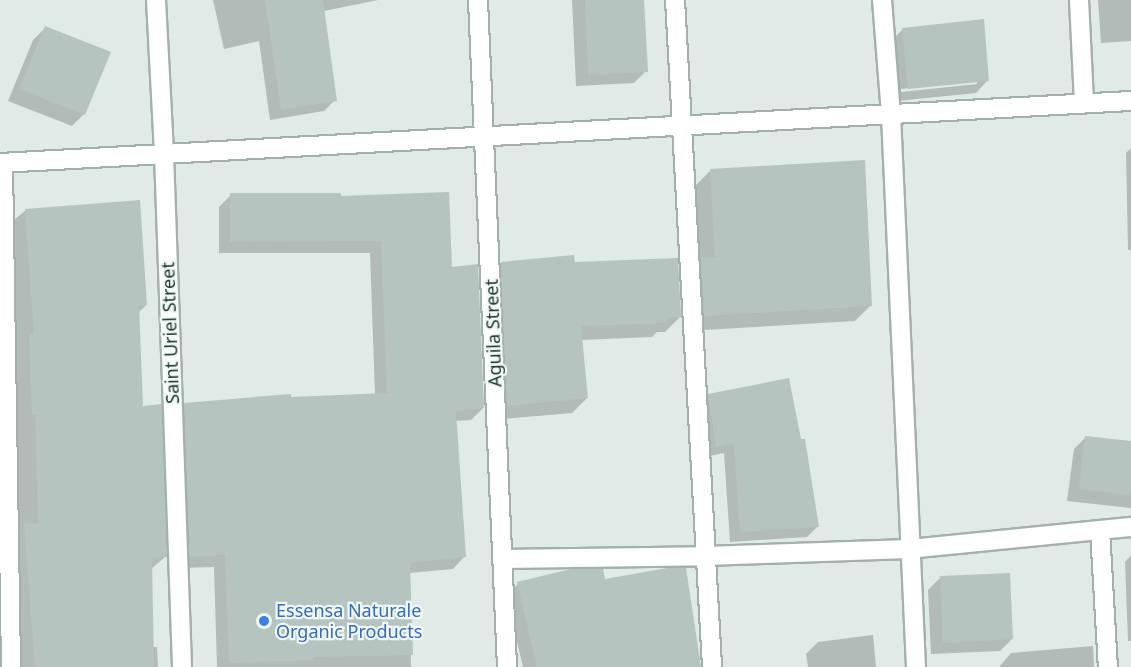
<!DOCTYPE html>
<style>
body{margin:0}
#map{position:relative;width:1131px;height:667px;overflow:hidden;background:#e0eae6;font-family:"Noto Sans",sans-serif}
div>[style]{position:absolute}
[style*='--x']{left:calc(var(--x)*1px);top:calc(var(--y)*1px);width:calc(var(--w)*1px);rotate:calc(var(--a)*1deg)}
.shadow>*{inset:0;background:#0003}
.building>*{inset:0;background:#b5c4bf}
.roads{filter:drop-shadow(2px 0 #a3b1ad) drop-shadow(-2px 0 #a3b1ad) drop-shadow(0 2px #a3b1ad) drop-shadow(0 -2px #a3b1ad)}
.street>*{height:18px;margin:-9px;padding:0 9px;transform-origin:9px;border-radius:9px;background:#fff}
.dots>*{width:16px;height:16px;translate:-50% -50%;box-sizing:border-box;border:3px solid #f0f7f4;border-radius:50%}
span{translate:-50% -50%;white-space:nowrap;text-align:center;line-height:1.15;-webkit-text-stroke:4.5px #f0f7f4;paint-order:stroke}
.street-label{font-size:18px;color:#223934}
.shop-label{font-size:18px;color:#366cbe}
.left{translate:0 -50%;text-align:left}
</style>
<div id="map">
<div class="shadow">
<div style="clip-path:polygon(213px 0,378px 0,324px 11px,335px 100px,324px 111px,270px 120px,259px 41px,224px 49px)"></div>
<div style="clip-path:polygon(572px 0,643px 0,646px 71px,634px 83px,576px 86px)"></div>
<div style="clip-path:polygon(1098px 0,1131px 0,1131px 41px,1101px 43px)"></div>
<div style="clip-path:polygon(45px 28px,84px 114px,72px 126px,8px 101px,33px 40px)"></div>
<div style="clip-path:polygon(evenodd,903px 29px,988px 80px,976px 93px,897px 101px,891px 41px,903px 29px,977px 81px,977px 84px,901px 92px,901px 89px,977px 81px)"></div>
<div style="clip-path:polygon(1131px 148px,1131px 250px,1128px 250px,1126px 153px)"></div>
<div style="clip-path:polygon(710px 171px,871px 305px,855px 321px,688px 331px,698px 262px,694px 187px)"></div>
<div style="clip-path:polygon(231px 195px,339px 197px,450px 269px,483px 408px,471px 420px,455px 421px,465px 556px,453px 569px,409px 573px,411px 667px,217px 667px,214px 567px,178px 568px,172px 416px,185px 404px,375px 395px,370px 253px,219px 253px,219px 207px)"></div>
<div style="clip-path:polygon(26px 210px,146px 305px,138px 313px,142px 407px,165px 557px,150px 570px,152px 647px,157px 647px,158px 667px,10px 667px,3px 229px)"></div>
<div style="clip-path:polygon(574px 263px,680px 317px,665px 332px,657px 332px,652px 337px,581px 340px,587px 398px,572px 413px,492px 420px,486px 279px,501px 264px)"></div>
<div style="clip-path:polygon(709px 396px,818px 526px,807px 537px,730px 542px,724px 453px,705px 457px,698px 406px)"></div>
<div style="clip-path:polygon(1086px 437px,1131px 442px,1131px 508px,1067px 501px,1074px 449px)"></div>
<div style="clip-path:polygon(1131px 555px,1131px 641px,1128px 641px,1125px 562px)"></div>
<div style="clip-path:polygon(940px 578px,1012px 639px,1000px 651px,931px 654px,928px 590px)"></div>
<div style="clip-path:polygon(604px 580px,697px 667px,523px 667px,506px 596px,518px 584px)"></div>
<div style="clip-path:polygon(873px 635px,876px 667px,808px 667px,806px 654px,818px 642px)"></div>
<div style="clip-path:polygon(1093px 646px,1094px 667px,999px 667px,1011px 653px)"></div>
</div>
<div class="building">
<div style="clip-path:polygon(265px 0,323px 0,337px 101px,281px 110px)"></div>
<div style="clip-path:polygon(585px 0,644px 0,648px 72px,588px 75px)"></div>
<div style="clip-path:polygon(984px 19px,989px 81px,908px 89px,902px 28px)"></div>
<div style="clip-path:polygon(45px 26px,111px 52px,85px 115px,19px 89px)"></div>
<div style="clip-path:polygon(865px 160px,872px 306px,704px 316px,701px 258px,715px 257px,710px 169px)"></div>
<div style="clip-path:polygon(449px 192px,452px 267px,478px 264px,484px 408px,456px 411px,466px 557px,410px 563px,413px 655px,313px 657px,313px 660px,229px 663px,225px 555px,189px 557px,184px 403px,291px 394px,291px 397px,387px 393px,381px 241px,230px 242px,230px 193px,341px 193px,341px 196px)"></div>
<div style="clip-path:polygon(140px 200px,147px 305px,139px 306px,143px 406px,162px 404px,167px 557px,152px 558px,154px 667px,35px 667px,24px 524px,38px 523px,35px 415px,32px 415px,29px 334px,34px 334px,25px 209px)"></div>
<div style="clip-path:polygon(574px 255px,575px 262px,678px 258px,681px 317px,668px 318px,668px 323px,581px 326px,588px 398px,507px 406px,501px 262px)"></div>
<div style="clip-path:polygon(789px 378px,801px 439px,805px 439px,819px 527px,740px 532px,734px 444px,716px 447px,708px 394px)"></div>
<div style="clip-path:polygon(1085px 436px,1131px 441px,1131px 495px,1079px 489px)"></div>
<div style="clip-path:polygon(667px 568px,686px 568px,701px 667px,537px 667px,517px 582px,571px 569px,603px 569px,605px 579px)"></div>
<div style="clip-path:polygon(1010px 573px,1013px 639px,943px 643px,940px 576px)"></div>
</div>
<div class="roads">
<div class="street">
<div style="--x:156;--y:0;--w:154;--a:87"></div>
<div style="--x:164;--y:154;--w:513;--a:87.99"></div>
<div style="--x:478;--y:0;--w:668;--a:87.51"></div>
<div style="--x:675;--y:0;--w:668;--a:86.82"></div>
<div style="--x:882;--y:0;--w:115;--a:85.5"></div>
<div style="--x:891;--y:115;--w:553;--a:87.41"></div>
<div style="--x:1079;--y:0;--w:103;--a:87.2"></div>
<div style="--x:0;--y:163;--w:1133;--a:-3.14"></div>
<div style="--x:3;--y:163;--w:504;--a:89.09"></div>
<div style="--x:1100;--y:530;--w:137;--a:86.7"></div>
<div style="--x:502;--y:559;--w:203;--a:-0.8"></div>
<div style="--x:705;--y:556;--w:204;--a:-2"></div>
<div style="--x:909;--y:549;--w:223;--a:-5.7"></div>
</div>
</div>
<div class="dots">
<div style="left:264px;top:621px;background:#3f7fe0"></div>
</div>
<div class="street-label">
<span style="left:170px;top:333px;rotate:-92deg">Saint Uriel Street</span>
<span style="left:493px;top:333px;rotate:-92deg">Aguila Street</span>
</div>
<div class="shop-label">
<span class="left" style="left:276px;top:621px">Essensa Naturale<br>Organic Products</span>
</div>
</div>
